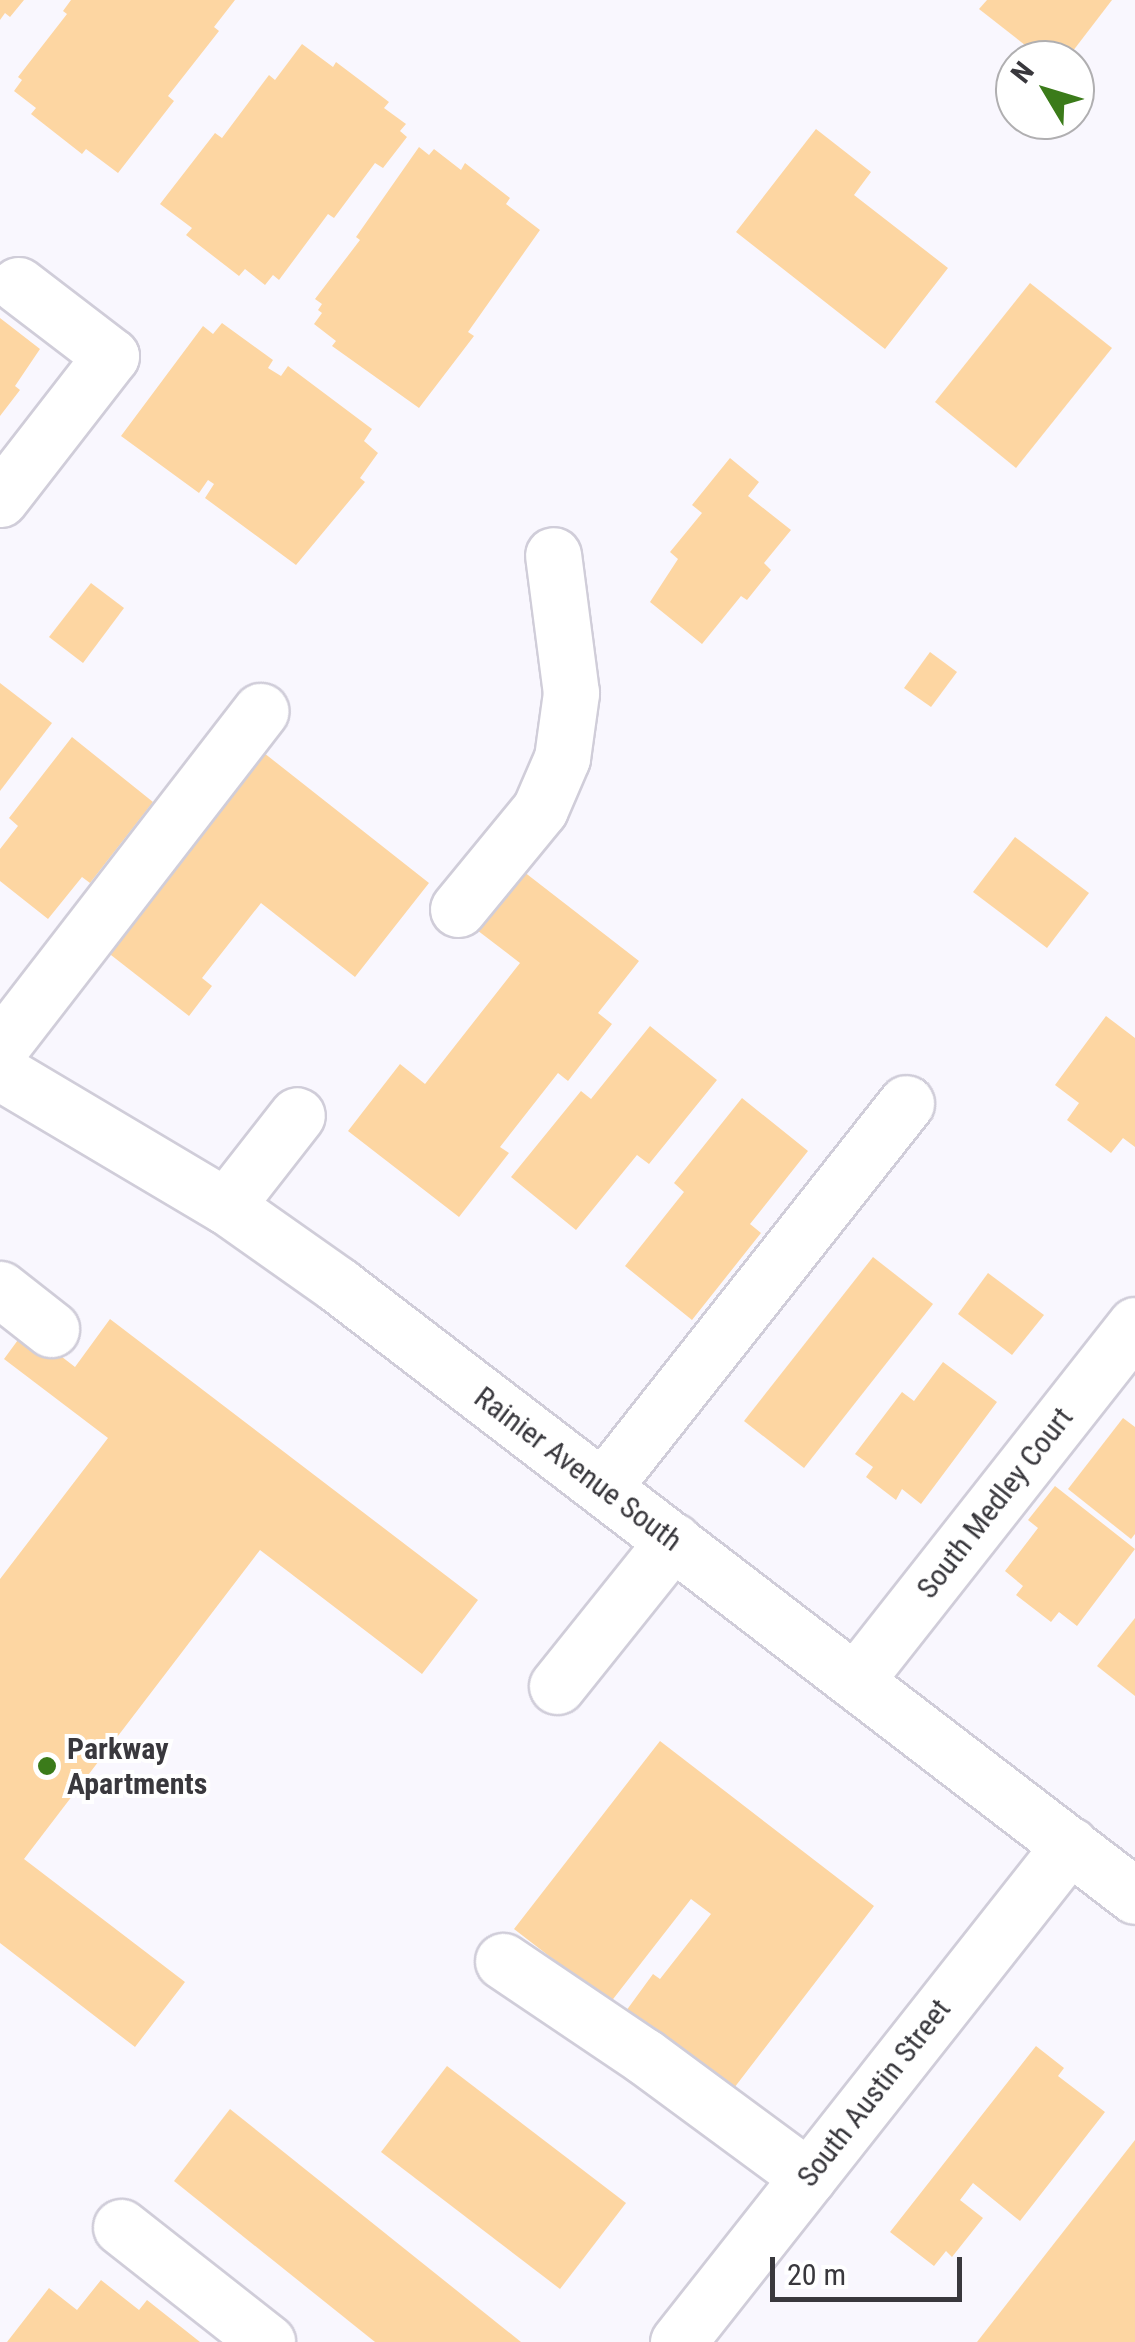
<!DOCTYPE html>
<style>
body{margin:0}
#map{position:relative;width:1135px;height:2342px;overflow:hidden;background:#f9f7fe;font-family:"Roboto Condensed",sans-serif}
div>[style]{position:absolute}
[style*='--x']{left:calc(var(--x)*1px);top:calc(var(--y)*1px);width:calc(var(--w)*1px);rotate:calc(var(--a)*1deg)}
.building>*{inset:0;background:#fdd6a2}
.roads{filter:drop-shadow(2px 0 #d0cdd9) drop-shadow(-2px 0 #d0cdd9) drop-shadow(0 2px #d0cdd9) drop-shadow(0 -2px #d0cdd9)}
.minor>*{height:55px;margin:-27.5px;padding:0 27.5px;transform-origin:27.5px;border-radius:27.5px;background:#fff}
.major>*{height:55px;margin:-27.5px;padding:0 27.5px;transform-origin:27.5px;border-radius:27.5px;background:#fff}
.dots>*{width:28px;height:28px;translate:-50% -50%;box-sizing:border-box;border:5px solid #fff;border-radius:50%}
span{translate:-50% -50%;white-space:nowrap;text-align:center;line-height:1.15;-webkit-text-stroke:8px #fff;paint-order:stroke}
.street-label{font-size:30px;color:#39383d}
.poi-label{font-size:30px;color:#39383d;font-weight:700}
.left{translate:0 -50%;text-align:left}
.north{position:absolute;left:995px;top:40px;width:100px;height:100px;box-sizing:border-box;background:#fff;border:2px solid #b0afb1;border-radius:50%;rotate:308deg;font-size:28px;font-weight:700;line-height:40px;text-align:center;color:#39383d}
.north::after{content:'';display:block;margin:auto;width:35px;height:45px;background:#3b7b1a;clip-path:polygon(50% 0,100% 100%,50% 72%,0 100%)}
.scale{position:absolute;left:770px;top:2257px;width:192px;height:45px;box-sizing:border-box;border:5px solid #39383d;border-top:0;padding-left:12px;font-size:30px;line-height:35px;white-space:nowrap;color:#39383d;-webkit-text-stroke:8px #fff;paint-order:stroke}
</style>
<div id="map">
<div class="building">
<div style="clip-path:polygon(0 0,24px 0,10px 17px,5px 13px,0 20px)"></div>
<div style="clip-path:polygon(71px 0,235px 0,214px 27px,219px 31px,168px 96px,174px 101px,118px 173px,86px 149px,82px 154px,31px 114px,36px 108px,14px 91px,22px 80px,18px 77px,67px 14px,63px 11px)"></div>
<div style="clip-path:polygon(987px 0,1112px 0,1066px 60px,1044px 60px,979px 9px)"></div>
<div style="clip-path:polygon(302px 44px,333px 67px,336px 62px,389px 102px,384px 108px,406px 124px,400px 131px,407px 137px,383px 168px,375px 163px,334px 218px,328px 214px,279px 280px,273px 275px,265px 285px,245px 269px,239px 276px,186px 235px,192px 228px,160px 204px,215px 133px,222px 138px,269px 75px,275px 80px)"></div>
<div style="clip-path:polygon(816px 129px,871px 172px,854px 195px,948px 268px,885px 349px,736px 232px)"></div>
<div style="clip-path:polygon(419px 147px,429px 155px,434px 149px,461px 170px,465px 163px,510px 198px,506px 204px,540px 230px,468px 332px,474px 336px,419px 408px,332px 346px,336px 341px,314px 324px,322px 313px,318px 310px,322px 304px,315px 299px,360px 240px,356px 237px)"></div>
<div style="clip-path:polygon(1030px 283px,1112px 348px,1016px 468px,935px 402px)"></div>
<div style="clip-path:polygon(0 318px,40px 349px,15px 386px,20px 390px,0 416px)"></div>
<div style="clip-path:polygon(222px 323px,273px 360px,268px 368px,281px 376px,288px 366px,372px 429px,364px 441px,378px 453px,360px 478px,365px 482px,296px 565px,205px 498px,214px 484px,208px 480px,199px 493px,121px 436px,203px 326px,213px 334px)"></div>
<div style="clip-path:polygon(730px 458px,759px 482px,748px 496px,791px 530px,764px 563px,771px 570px,747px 600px,741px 596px,702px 644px,650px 602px,678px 559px,670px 552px,702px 513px,692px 505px)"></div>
<div style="clip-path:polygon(91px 583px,124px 608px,83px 663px,49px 637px)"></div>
<div style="clip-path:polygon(930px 652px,957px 672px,931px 707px,904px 688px)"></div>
<div style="clip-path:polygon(0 683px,52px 723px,0 791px)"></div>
<div style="clip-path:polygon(72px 737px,153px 802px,90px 883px,82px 877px,48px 919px,0 881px,0 849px,18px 826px,9px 818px)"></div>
<div style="clip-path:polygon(259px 749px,429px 883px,355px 977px,261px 903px,202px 978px,212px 986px,189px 1016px,102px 948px)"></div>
<div style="clip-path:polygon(1015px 837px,1089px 893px,1047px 948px,973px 892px)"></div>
<div style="clip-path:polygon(519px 868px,639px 961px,598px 1013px,612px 1024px,568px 1081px,558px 1073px,500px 1147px,509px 1153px,459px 1217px,348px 1131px,400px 1064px,425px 1084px,520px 963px,473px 927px)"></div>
<div style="clip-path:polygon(1106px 1016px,1135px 1038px,1135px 1147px,1123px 1138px,1111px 1153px,1067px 1120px,1079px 1103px,1055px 1085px)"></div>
<div style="clip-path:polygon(650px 1026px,717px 1080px,649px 1164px,637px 1155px,576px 1230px,511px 1177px,581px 1091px,591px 1099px)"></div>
<div style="clip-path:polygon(742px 1098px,808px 1151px,750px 1224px,761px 1233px,692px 1320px,625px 1266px,684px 1192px,674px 1183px)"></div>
<div style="clip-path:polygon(873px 1257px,933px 1304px,804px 1468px,744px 1421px)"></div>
<div style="clip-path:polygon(988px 1273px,1044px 1315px,1012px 1355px,958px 1314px)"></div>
<div style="clip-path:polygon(110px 1319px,478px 1600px,422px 1674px,260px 1550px,24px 1859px,185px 1982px,135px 2047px,0 1943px,0 1579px,108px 1438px,4px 1359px,26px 1329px,75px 1367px)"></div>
<div style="clip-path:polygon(943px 1362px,997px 1402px,921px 1504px,902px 1489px,896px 1500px,866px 1477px,873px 1467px,855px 1454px,902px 1392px,914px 1401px)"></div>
<div style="clip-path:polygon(1123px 1418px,1135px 1427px,1135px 1534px,1131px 1539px,1068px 1489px)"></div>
<div style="clip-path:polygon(1055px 1486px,1135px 1549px,1077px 1626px,1059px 1612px,1051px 1622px,1016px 1595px,1023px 1586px,1005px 1571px,1038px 1528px,1028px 1520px)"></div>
<div style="clip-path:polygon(1135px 1618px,1135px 1696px,1097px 1666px)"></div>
<div style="clip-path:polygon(660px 1741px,874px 1906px,731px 2092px,626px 2011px,653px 1974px,660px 1979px,711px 1914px,691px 1899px,610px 2003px,514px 1929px)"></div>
<div style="clip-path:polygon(1036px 2046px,1064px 2068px,1058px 2076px,1105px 2112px,1020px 2221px,973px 2183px,960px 2200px,983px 2218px,952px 2257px,946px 2251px,934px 2266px,890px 2232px)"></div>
<div style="clip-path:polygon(447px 2066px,626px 2203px,560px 2289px,381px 2152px)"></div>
<div style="clip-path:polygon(230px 2109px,521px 2342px,375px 2342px,174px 2181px)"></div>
<div style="clip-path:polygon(1135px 2140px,1135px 2342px,977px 2342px)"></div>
<div style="clip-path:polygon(101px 2280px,139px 2310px,147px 2300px,200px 2342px,7px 2342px,49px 2288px,77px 2310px)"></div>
</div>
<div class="roads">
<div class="minor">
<div style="--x:0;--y:499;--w:181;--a:-52.2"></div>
<div style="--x:111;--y:356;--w:117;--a:-142.6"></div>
<div style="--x:458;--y:909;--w:129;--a:-50.6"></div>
<div style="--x:540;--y:809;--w:56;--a:-66.7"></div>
<div style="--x:562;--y:758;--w:66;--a:-82.1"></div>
<div style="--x:571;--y:693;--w:139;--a:-97.4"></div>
<div style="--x:0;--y:1048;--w:426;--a:-52.3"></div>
<div style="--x:226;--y:1206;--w:115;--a:-52"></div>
<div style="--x:0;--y:1289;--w:65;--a:38.1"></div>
<div style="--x:603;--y:1487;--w:489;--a:-51.7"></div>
<div style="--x:855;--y:1681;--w:453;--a:-51.8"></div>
<div style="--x:557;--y:1686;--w:186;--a:-51.3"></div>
<div style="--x:503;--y:1961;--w:170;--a:34"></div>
<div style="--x:644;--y:2056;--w:204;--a:36.4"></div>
<div style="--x:121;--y:2227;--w:186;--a:38.2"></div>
<div style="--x:678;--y:2342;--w:633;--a:-51.74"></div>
</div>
<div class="major">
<div style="--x:0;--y:1072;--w:263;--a:30.7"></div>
<div style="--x:226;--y:1206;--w:137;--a:35.2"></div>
<div style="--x:338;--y:1285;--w:1004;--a:37.47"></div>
</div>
</div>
<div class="dots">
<div style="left:47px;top:1766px;background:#3b7b1a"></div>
</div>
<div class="street-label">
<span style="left:578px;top:1469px;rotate:37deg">Rainier Avenue South</span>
<span style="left:995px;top:1503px;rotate:-52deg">South Medley Court</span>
<span style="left:874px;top:2093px;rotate:-52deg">South Austin Street</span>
</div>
<div class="poi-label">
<span class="left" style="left:67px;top:1766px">Parkway<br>Apartments</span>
</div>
<div class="north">N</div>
<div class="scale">20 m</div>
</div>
